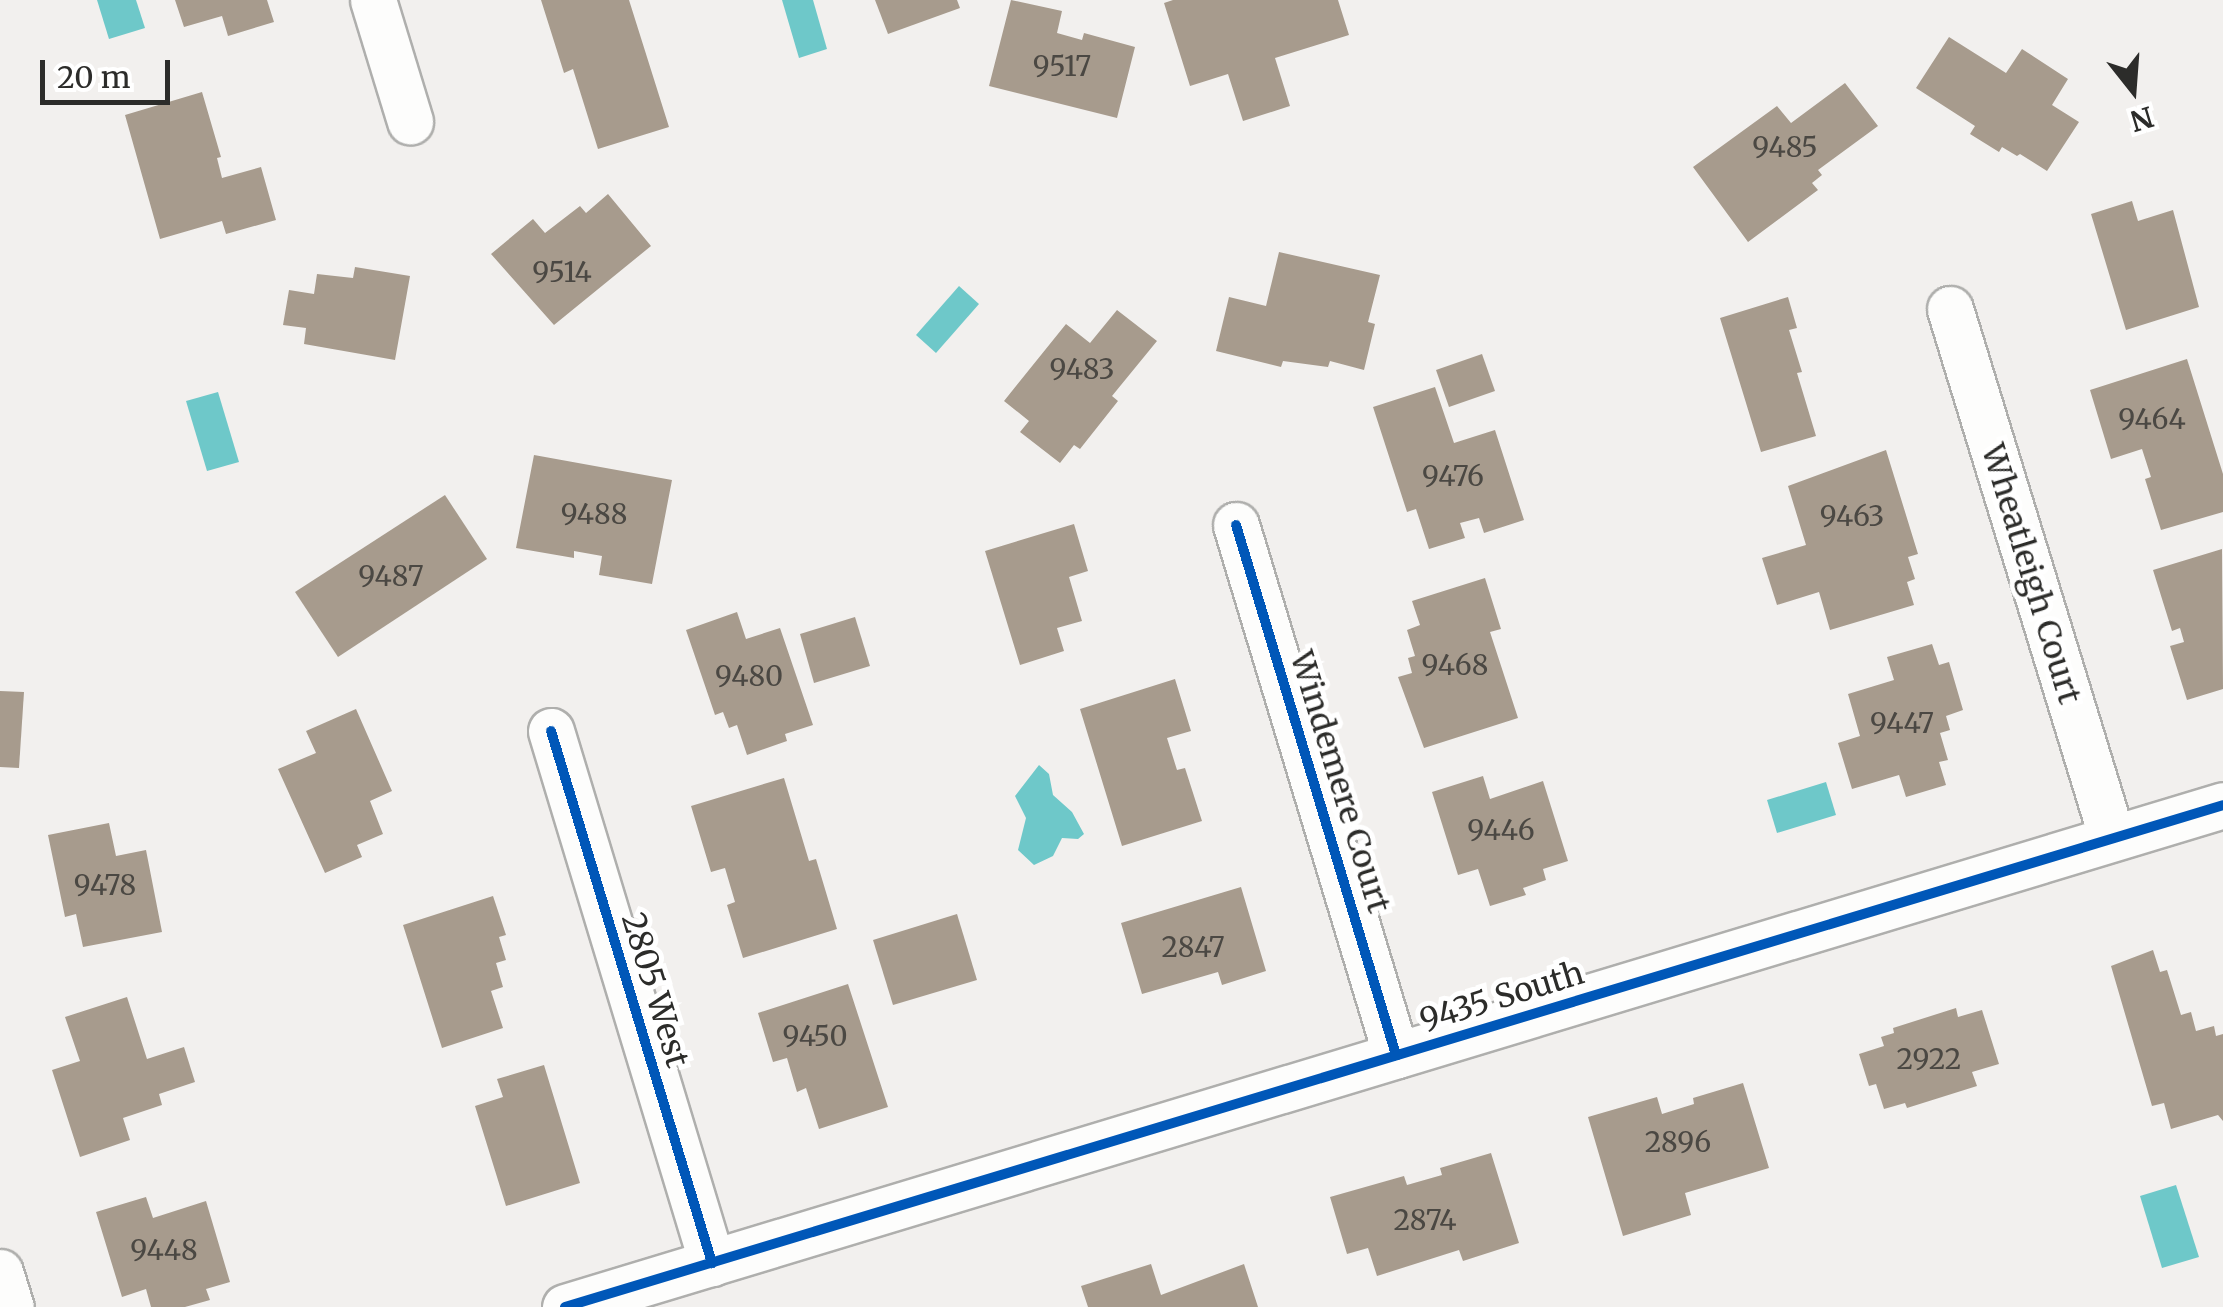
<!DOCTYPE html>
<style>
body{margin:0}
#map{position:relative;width:2223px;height:1307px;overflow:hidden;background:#f2f0ee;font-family:Merriweather,serif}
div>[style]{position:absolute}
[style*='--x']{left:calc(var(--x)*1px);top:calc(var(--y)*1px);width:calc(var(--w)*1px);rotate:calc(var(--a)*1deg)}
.water>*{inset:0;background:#6ec8c9}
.building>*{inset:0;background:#a79b8d}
.roads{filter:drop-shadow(2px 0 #afafad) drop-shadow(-2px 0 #afafad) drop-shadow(0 2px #afafad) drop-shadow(0 -2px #afafad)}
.minor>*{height:45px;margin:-22.5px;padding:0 22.5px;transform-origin:22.5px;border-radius:22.5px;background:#fdfdfc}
.cycleway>*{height:10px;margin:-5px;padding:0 5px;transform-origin:5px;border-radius:5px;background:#0057b8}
span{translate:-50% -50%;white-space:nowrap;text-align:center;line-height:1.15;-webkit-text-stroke:10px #fff;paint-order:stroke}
.number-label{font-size:28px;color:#4b4843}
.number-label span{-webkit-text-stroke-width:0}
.street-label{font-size:32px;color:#2c2c2a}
.north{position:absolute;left:2083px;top:40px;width:100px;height:100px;-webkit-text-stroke:8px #fff;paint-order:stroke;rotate:163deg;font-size:28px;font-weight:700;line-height:40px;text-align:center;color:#2c2c2a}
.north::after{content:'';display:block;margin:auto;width:35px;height:45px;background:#2c2c2a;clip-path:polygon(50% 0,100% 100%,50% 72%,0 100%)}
.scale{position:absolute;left:40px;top:60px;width:130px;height:45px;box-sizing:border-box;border:5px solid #2c2c2a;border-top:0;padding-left:12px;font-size:30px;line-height:35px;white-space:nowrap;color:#2c2c2a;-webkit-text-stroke:8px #fff;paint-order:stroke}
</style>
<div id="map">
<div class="water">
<div style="clip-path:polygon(97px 0,136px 0,145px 28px,109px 39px)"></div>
<div style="clip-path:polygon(782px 0,813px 0,827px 49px,799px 58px)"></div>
<div style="clip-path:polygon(959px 286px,979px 304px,936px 353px,916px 335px)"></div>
<div style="clip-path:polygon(218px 392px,239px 462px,207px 471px,186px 401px)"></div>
<div style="clip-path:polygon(1039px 765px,1049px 774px,1053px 795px,1072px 812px,1084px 834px,1078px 839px,1062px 838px,1053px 856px,1034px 865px,1018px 850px,1026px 818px,1015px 796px)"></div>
<div style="clip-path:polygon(1826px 782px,1836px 815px,1777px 833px,1767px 800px)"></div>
<div style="clip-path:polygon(2176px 1185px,2199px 1257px,2162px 1268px,2140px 1196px)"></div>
</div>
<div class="building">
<div style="clip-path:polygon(175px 0,267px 0,274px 22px,228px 36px,222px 16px,184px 27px)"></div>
<div style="clip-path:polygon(541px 0,629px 0,669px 127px,598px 149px,573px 69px,564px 73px)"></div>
<div style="clip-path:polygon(875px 0,957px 0,960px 8px,888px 34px)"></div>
<div style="clip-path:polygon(1011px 0,1062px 11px,1057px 33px,1082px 40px,1084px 33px,1135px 47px,1117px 118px,989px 86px)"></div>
<div style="clip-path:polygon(1173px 0,1338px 0,1349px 35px,1275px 58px,1290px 106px,1243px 121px,1228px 74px,1190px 86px,1164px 3px)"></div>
<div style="clip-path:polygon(1949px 37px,2006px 73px,2022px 49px,2068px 79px,2052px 105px,2079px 122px,2047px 171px,2020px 154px,2017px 156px,2002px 147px,1999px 152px,1970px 134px,1975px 126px,1916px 88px)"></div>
<div style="clip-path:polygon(1845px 83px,1878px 126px,1818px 170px,1822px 175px,1812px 183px,1818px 190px,1748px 242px,1693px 167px,1777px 106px,1791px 123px)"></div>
<div style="clip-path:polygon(202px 92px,221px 157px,217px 158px,222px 178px,261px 167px,276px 220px,226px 234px,222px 221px,160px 239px,125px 115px)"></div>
<div style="clip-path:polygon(608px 194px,651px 246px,554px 325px,491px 254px,533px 219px,545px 233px,580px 206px,586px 213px)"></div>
<div style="clip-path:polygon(2132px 201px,2138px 221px,2173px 210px,2199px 307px,2126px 330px,2091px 214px)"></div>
<div style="clip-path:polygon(1279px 252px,1380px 275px,1368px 322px,1375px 324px,1364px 370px,1330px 361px,1328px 367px,1283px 361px,1281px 367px,1216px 351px,1229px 297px,1266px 306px)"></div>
<div style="clip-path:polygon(355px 267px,410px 276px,395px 360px,304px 344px,306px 328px,283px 325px,289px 290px,314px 294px,317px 274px,353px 278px)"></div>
<div style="clip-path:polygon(1788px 297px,1797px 328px,1789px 330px,1802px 372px,1797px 373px,1816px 436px,1761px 452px,1720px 318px)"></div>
<div style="clip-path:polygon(1117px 310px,1157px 341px,1112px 396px,1118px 401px,1080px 449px,1074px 445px,1060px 463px,1020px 432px,1029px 421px,1004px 401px,1066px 324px,1090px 343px)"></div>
<div style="clip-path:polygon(1482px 354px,1495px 391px,1449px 407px,1436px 370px)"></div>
<div style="clip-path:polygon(2187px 359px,2223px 474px,2223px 512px,2161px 530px,2145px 479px,2151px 477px,2142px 449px,2111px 459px,2090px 390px)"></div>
<div style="clip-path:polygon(1435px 387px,1454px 443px,1495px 430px,1524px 520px,1484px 533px,1479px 518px,1460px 523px,1465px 538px,1429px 549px,1416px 509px,1407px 512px,1373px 407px)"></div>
<div style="clip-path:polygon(1886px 450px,1918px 554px,1908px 557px,1915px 579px,1907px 582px,1914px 605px,1830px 630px,1819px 592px,1777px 605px,1762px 558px,1806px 545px,1788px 486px)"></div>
<div style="clip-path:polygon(534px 455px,672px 480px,652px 584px,599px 575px,602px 556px,574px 551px,574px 558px,516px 548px)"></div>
<div style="clip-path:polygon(445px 495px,487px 559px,338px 657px,295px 592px)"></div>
<div style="clip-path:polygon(1074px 524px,1088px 571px,1069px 577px,1082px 621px,1057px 628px,1064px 651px,1020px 665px,985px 551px)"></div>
<div style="clip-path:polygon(2222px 549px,2223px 689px,2187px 700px,2170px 646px,2184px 642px,2180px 628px,2172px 631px,2153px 570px)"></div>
<div style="clip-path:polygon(1485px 578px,1501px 629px,1490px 632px,1518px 718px,1424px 748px,1398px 677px,1412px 673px,1408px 658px,1415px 656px,1407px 630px,1420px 625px,1412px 601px)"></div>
<div style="clip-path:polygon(737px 612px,746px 639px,780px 628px,813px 725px,785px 734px,787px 741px,747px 755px,737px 725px,729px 728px,723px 712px,715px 715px,686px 630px)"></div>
<div style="clip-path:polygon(855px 617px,870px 666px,814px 683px,800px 634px)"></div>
<div style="clip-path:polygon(1932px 644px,1939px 665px,1949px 662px,1963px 710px,1946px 716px,1950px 730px,1940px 733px,1948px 760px,1939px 762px,1946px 785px,1906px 797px,1899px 775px,1852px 789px,1838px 743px,1860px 736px,1848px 694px,1894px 680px,1887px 657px)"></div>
<div style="clip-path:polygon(1175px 679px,1191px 731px,1167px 738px,1177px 770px,1185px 768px,1202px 821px,1122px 846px,1080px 709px)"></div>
<div style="clip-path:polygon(0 691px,24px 692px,19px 768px,0 767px)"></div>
<div style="clip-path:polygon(356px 709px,392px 791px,370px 801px,383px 834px,357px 845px,362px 857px,325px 873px,278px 769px,316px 753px,306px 731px)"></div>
<div style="clip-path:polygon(1483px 776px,1490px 799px,1543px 781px,1568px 861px,1543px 869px,1546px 880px,1523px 888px,1526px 895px,1490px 906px,1478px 869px,1458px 875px,1432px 792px)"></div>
<div style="clip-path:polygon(784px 778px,809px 861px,816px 859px,837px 929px,743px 958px,727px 905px,735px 902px,725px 868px,711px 872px,691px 806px)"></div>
<div style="clip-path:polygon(109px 823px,116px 856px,146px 850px,162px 932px,83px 947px,76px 914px,65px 917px,48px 835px)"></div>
<div style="clip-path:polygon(1241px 887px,1266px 971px,1222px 985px,1218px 972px,1142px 994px,1121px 923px)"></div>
<div style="clip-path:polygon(493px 896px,506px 935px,499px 937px,506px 960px,496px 963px,503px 987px,491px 991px,503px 1028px,442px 1048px,403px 925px)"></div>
<div style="clip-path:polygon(957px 914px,977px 980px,893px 1005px,873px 940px)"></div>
<div style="clip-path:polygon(2153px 950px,2160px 972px,2167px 970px,2181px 1015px,2191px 1012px,2196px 1031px,2214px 1026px,2216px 1036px,2223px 1034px,2223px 1121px,2218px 1115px,2171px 1129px,2164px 1103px,2152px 1106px,2111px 966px)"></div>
<div style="clip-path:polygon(848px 984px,888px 1107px,819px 1129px,806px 1088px,797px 1092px,787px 1058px,773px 1062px,758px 1013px)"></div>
<div style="clip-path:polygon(127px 997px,147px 1059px,184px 1047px,195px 1082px,159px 1094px,162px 1105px,123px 1118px,130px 1140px,80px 1157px,52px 1070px,80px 1061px,65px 1017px)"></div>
<div style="clip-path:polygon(1956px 1008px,1958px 1017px,1982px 1010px,1999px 1064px,1972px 1072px,1977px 1086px,1907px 1108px,1905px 1103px,1884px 1109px,1876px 1084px,1869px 1086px,1859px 1054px,1884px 1046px,1881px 1037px,1894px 1033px,1893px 1028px)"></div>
<div style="clip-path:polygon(544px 1065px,580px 1183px,506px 1206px,475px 1106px,503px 1097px,497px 1079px)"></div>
<div style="clip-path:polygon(1743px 1083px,1769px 1168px,1685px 1193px,1691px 1215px,1623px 1236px,1588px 1117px,1657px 1097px,1662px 1114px,1694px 1104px,1693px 1098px)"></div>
<div style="clip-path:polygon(1491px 1153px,1519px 1243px,1463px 1261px,1459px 1250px,1377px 1276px,1368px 1248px,1347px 1254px,1330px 1197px,1404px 1176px,1407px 1185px,1442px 1175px,1440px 1168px)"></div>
<div style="clip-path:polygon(146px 1197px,153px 1218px,206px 1201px,230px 1282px,206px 1289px,210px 1300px,185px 1307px,151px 1307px,146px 1289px,122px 1297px,96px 1212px)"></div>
<div style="clip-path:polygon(1151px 1264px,1161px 1295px,1244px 1264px,1258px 1307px,1088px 1307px,1081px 1286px)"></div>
</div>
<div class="roads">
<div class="minor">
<div style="--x:373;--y:0;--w:127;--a:73"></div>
<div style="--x:1950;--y:309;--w:553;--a:72.97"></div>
<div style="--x:1236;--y:525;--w:554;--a:73.2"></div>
<div style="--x:551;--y:731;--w:556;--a:73.16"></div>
<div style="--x:0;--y:1272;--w:37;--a:73"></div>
<div style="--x:565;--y:1307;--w:1732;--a:-16.84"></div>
</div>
</div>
<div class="cycleway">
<div style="--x:1236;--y:525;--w:554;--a:73.2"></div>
<div style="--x:551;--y:731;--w:556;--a:73.16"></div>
<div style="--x:565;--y:1307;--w:1732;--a:-16.84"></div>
</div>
<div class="number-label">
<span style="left:1062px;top:66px">9517</span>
<span style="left:1785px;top:147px">9485</span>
<span style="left:562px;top:272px">9514</span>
<span style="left:1082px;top:369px">9483</span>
<span style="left:2152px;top:419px">9464</span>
<span style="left:1453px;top:476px">9476</span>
<span style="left:594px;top:514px">9488</span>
<span style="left:1852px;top:516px">9463</span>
<span style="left:391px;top:576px">9487</span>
<span style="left:1455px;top:665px">9468</span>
<span style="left:749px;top:676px">9480</span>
<span style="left:1902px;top:723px">9447</span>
<span style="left:1501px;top:830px">9446</span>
<span style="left:105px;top:885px">9478</span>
<span style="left:1193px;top:947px">2847</span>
<span style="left:815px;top:1036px">9450</span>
<span style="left:1929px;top:1059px">2922</span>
<span style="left:1678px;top:1142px">2896</span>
<span style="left:1425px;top:1220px">2874</span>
<span style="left:164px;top:1250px">9448</span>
</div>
<div class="street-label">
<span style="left:2031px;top:574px;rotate:73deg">Wheatleigh Court</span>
<span style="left:1340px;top:782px;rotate:73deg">Windemere Court</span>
<span style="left:655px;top:990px;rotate:73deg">2805 West</span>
<span style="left:1502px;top:997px;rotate:-17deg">9435 South</span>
</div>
<div class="north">N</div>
<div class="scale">20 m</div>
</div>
